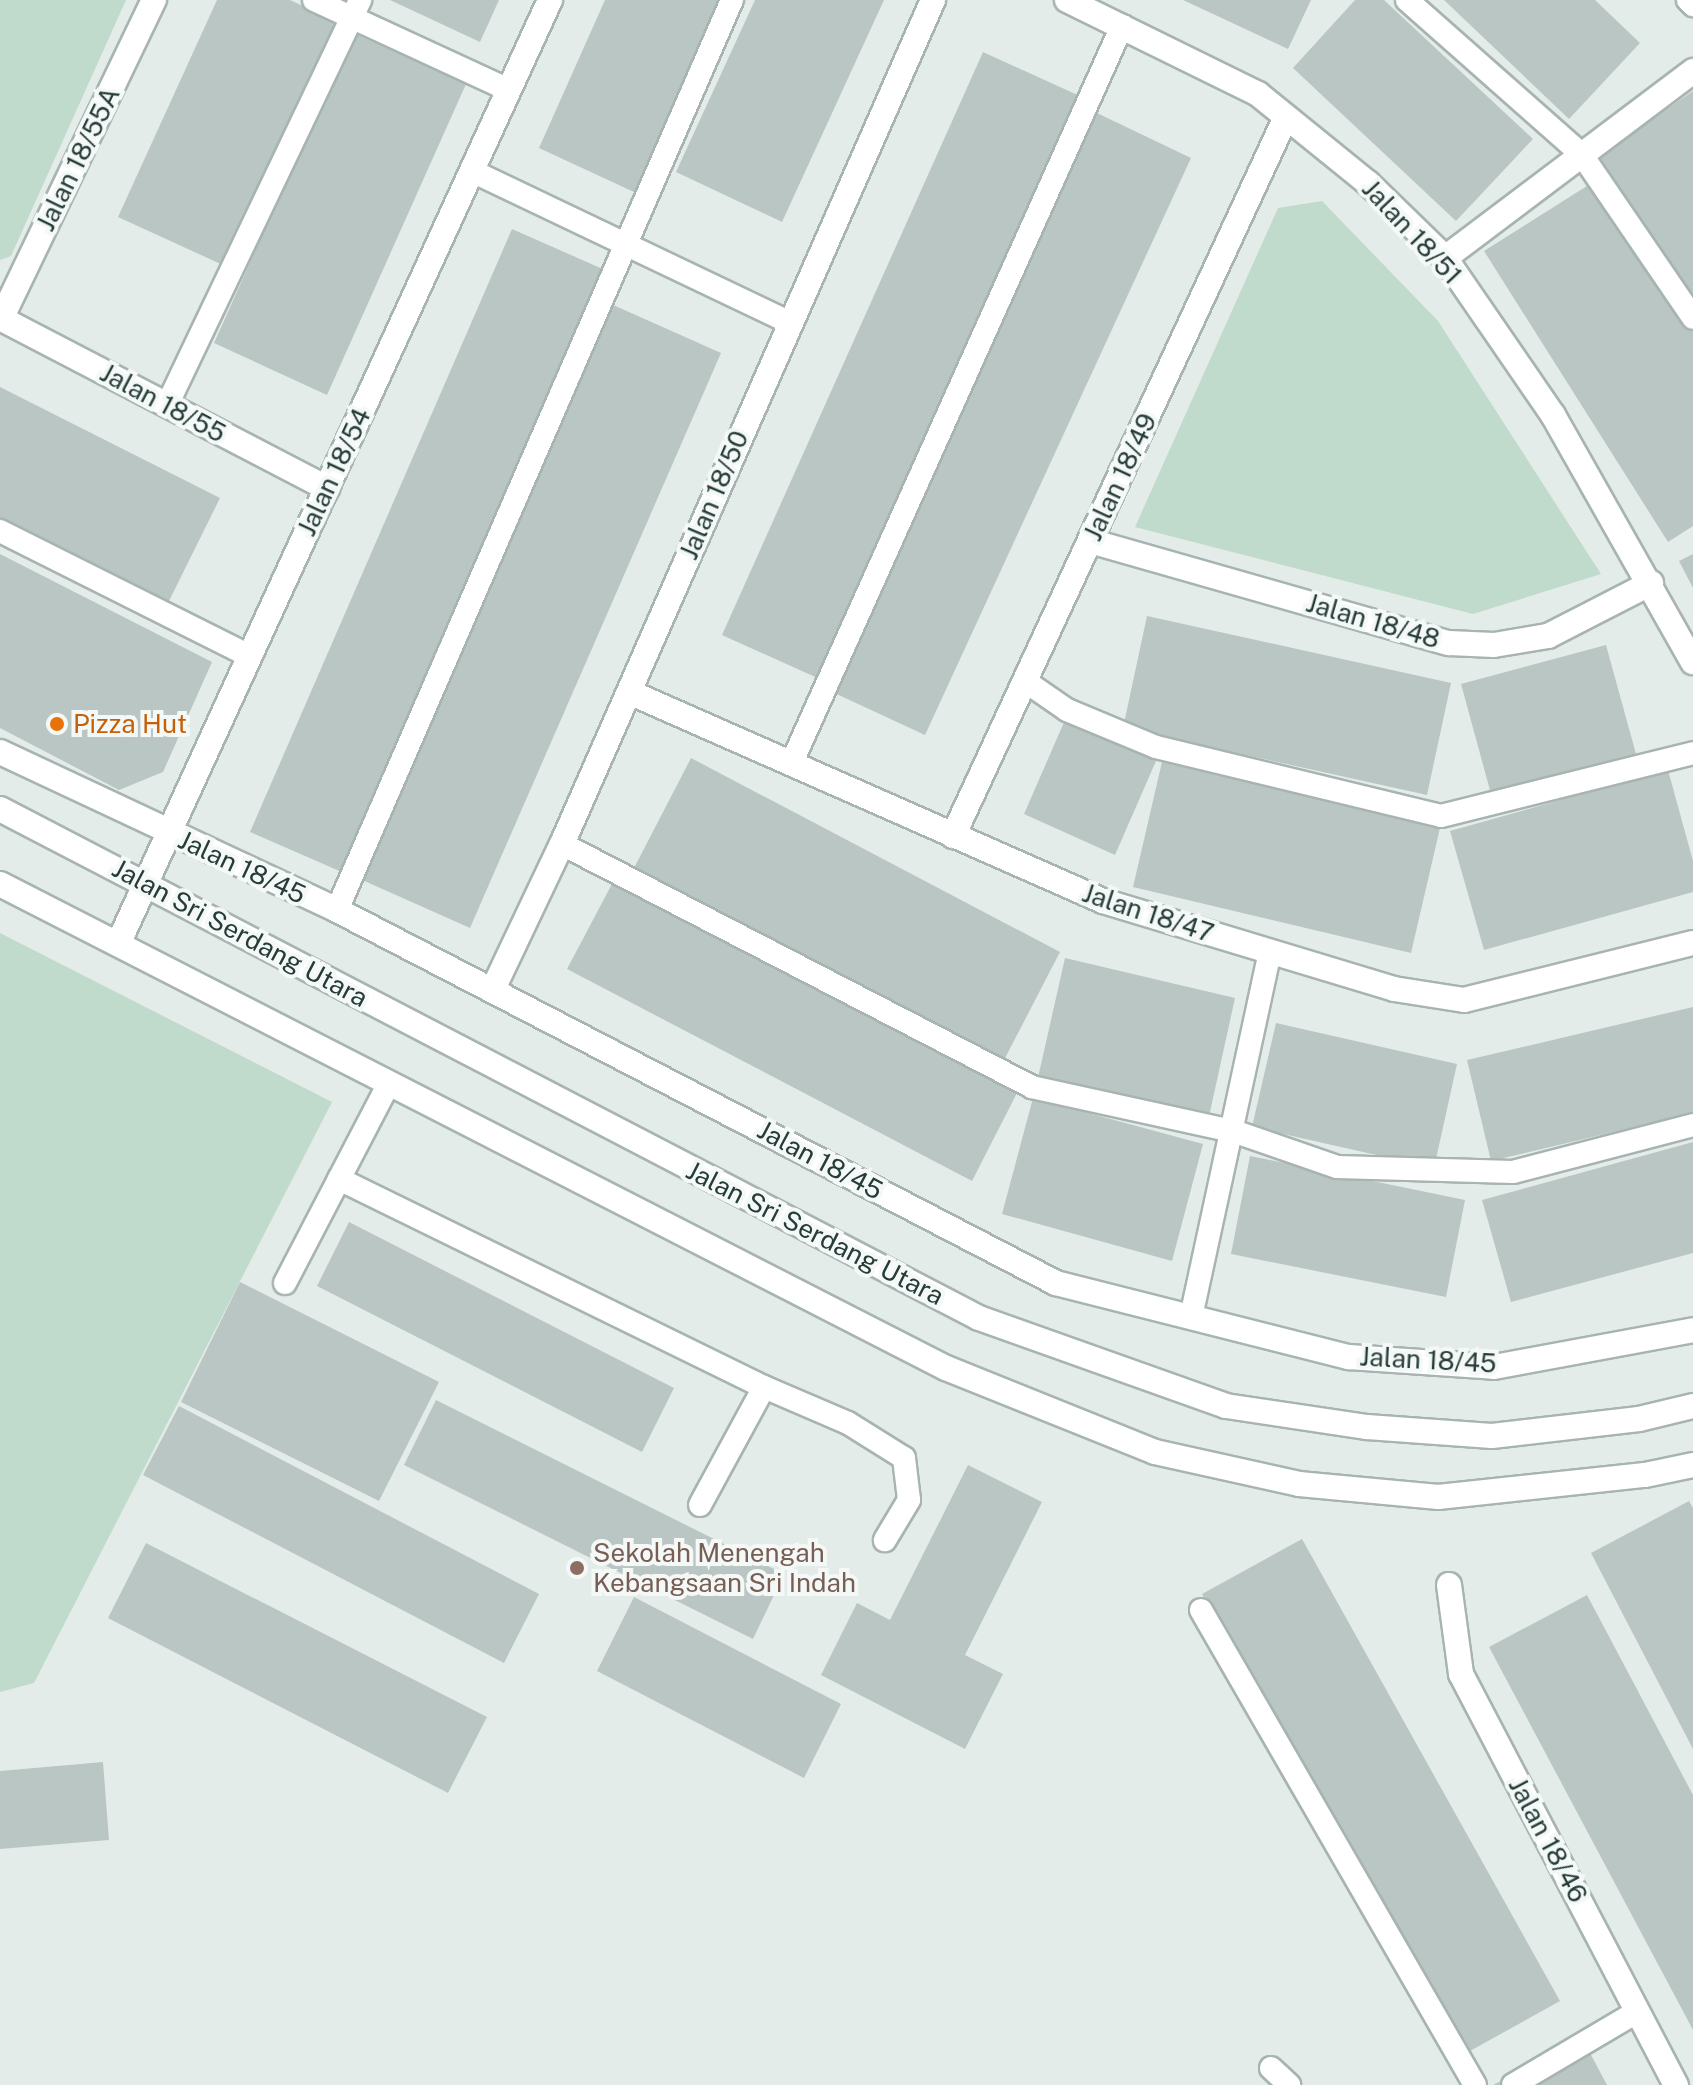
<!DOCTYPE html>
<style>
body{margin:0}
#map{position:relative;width:1693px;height:2085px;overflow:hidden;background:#e4ecea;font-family:"Public Sans",sans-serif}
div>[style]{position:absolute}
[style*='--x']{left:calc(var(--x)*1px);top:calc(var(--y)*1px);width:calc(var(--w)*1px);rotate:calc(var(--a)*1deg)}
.green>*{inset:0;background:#c0dacb}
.building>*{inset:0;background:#bac6c3}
.roads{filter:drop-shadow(2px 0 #a7b4b1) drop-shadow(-2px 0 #a7b4b1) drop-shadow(0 2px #a7b4b1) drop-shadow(0 -2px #a7b4b1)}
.lane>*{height:22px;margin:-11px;padding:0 11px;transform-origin:11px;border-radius:11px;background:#fff}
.street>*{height:24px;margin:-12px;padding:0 12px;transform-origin:12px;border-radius:12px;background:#fff}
.secondary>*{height:24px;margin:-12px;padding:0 12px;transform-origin:12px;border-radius:12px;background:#fff}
.dots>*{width:22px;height:22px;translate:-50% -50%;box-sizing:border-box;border:4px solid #f4f9f7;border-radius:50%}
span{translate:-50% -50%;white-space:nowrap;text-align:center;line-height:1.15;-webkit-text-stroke:8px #f4f9f7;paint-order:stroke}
.street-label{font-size:26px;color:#263c39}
.food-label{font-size:26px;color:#c56008}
.left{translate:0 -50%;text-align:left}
.education-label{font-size:26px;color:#785e54}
</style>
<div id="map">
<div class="green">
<div style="clip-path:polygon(0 0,126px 0,11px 256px,0 260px)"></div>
<div style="clip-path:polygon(1322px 201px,1438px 321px,1601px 574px,1473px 614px,1135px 527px,1278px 208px)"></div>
<div style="clip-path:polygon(0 933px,332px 1102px,34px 1683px,0 1692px)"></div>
</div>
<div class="building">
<div style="clip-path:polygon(217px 0,290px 0,337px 22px,225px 266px,118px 217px)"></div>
<div style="clip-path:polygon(390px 0,499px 0,480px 42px)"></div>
<div style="clip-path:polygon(605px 0,739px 0,649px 199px,539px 148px)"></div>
<div style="clip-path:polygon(755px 0,884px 0,782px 222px,676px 172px)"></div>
<div style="clip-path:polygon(1183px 0,1311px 0,1288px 49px)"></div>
<div style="clip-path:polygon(1355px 0,1384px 0,1533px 139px,1456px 221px,1293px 68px)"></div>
<div style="clip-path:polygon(1444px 0,1595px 0,1640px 43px,1569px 119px)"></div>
<div style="clip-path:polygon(353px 33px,466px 84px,327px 395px,214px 343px)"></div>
<div style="clip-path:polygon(983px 52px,1082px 97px,822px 680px,722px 635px)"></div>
<div style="clip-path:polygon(1693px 91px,1693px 299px,1596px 158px)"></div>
<div style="clip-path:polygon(1097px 113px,1191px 158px,925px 735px,830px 691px)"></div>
<div style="clip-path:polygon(1598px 179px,1693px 329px,1693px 526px,1668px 542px,1484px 251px)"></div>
<div style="clip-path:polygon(512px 229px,605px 270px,344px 873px,250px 832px)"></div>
<div style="clip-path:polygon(611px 304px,721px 353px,470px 928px,360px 879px)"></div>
<div style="clip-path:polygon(0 387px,220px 498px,168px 603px,0 518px)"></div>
<div style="clip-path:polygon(0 554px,212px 662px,163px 772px,119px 790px,0 728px)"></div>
<div style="clip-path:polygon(1693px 554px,1693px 588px,1679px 561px)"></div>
<div style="clip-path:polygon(1147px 616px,1451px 683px,1427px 795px,1123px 728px)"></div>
<div style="clip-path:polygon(1606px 645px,1636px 754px,1491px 794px,1461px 684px)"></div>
<div style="clip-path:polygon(1065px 720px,1156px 761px,1115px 855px,1024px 814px)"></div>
<div style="clip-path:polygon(691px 758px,1060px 952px,1002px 1064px,633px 870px)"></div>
<div style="clip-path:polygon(1162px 762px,1440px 828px,1411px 953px,1133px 887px)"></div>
<div style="clip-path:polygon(1668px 770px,1693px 861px,1693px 892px,1484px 950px,1450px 831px)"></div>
<div style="clip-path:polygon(613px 882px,1017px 1093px,972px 1181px,567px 969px)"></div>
<div style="clip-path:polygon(1065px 958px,1235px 998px,1208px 1121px,1037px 1082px)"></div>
<div style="clip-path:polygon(1693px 1007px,1693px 1113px,1491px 1161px,1467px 1060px)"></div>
<div style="clip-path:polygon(1276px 1023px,1457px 1064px,1434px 1168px,1252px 1127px)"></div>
<div style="clip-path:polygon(1033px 1098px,1203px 1144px,1172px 1261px,1002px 1214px)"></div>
<div style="clip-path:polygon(1693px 1142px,1693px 1253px,1511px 1302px,1482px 1200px)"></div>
<div style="clip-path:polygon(1250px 1156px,1465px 1200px,1446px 1297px,1231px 1254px)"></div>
<div style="clip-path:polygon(349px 1222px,674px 1388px,642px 1452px,317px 1286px)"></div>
<div style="clip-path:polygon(240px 1282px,439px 1382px,379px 1501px,181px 1402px)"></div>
<div style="clip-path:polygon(436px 1400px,784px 1574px,753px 1639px,404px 1465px)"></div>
<div style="clip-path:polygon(179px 1406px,539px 1594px,504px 1663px,143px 1475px)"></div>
<div style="clip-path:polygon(968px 1465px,1042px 1502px,965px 1655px,1003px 1674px,965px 1749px,821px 1675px,857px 1603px,890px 1620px)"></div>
<div style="clip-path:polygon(1689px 1501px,1693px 1508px,1693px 1749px,1591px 1553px)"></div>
<div style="clip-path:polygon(1302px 1539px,1560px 2001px,1461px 2056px,1202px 1594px)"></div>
<div style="clip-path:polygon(146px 1543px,487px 1717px,448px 1793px,108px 1618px)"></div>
<div style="clip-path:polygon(1587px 1595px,1693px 1795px,1693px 2030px,1489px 1647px)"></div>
<div style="clip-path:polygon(634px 1597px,841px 1704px,804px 1778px,597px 1671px)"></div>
<div style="clip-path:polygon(103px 1762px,109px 1840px,0 1849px,0 1771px)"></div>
<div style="clip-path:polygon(1582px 2038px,1607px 2085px,1493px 2085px)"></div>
</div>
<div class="roads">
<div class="lane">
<div style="--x:314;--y:0;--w:215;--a:24.8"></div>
<div style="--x:1407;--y:0;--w:234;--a:41.5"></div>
<div style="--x:1582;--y:155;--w:197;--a:55.7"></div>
<div style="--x:472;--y:171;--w:351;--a:25.5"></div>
<div style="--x:167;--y:405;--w:449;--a:-64.5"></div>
<div style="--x:0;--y:531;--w:280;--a:26.6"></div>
<div style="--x:1025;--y:681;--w:51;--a:34.6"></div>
<div style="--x:1067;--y:710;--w:96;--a:22.6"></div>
<div style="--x:1156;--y:747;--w:293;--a:13.6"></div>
<div style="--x:1441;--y:816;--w:260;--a:-14"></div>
<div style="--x:792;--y:762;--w:807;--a:-65.85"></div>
<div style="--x:562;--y:844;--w:529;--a:27.34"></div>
<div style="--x:1032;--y:1087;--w:209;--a:12.4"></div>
<div style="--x:1236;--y:1132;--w:107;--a:19.1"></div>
<div style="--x:1337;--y:1167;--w:176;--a:1.6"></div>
<div style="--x:1513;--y:1172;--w:186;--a:-14.6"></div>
<div style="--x:337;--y:910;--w:992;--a:-66.54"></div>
<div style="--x:339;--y:1179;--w:473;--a:26.1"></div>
<div style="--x:764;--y:1387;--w:91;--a:23.2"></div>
<div style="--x:848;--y:1423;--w:66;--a:32"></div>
<div style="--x:904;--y:1458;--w:42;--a:83.2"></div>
<div style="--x:909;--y:1500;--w:47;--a:121"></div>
<div style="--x:285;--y:1283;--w:225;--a:-62.5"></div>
<div style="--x:1191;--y:1317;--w:373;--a:-77.8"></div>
<div style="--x:700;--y:1505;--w:134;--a:-61.5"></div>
<div style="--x:1201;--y:1610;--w:548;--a:60.02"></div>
<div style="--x:1271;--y:2068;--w:25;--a:43"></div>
<div style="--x:1513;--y:2085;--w:145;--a:-30.6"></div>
</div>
<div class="street">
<div style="--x:1067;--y:0;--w:213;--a:26.2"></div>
<div style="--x:1258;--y:94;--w:141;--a:39"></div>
<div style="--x:1368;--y:183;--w:107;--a:44.2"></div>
<div style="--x:1445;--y:258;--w:191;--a:55.5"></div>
<div style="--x:1553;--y:415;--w:284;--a:60.5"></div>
<div style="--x:1689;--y:0;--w:6;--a:45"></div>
<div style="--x:1445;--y:258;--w:311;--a:-37"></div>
<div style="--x:0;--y:318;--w:369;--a:27.5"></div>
<div style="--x:1;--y:319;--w:354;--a:-64.4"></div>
<div style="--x:1090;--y:541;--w:373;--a:15.9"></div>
<div style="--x:1449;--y:643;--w:45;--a:2.5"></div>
<div style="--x:1494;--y:645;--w:55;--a:-9.5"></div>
<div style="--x:1548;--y:636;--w:116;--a:-27.2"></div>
<div style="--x:629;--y:692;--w:518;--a:23.79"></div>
<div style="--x:1103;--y:901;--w:304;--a:16.8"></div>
<div style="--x:1394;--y:989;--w:71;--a:8.9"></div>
<div style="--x:1464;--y:1000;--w:236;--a:-14"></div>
<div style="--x:0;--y:752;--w:372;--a:25.1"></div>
<div style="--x:337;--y:910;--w:810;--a:27.42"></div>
<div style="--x:1056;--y:1283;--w:302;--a:14.2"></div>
<div style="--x:1349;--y:1357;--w:145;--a:3.9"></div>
<div style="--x:1494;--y:1367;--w:202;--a:-10.5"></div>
<div style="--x:953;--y:836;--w:792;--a:-65.15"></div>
<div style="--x:118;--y:944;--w:1038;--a:-65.41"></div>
<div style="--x:493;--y:989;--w:161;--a:-64.6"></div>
<div style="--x:562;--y:844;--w:922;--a:-66.27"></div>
<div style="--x:1449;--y:1585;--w:90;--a:82.3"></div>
<div style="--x:1461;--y:1674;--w:464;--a:62.4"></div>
</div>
<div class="secondary">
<div style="--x:0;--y:809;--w:1103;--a:27.47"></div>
<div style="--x:979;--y:1318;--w:262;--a:19.6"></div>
<div style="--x:1226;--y:1406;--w:143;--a:8.5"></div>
<div style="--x:1367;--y:1427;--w:125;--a:4.1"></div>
<div style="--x:1492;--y:1436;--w:148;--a:-6.6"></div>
<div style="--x:1639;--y:1419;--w:56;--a:-13.5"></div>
<div style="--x:0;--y:884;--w:1063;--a:27.1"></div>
<div style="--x:946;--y:1368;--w:225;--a:21.9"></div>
<div style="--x:1155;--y:1452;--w:148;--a:12.5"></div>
<div style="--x:1299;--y:1484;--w:140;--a:5.3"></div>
<div style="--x:1438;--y:1497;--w:208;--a:-6.1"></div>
<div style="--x:1645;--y:1475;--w:49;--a:-11.8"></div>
</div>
</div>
<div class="dots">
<div style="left:57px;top:724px;background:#e8710a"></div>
<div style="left:577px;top:1568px;background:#8d6e63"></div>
</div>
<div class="street-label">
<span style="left:78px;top:159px;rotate:-64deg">Jalan 18/55A</span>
<span style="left:1412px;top:232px;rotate:47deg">Jalan 18/51</span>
<span style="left:163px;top:403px;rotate:28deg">Jalan 18/55</span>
<span style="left:334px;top:472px;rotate:-65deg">Jalan 18/54</span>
<span style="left:1120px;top:477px;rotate:-65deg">Jalan 18/49</span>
<span style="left:714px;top:495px;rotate:-67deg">Jalan 18/50</span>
<span style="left:1373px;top:621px;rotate:16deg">Jalan 18/48</span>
<span style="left:242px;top:867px;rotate:25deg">Jalan 18/45</span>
<span style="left:1148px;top:913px;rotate:18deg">Jalan 18/47</span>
<span style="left:240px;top:933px;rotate:28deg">Jalan Sri Serdang Utara</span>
<span style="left:820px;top:1160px;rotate:28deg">Jalan 18/45</span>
<span style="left:815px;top:1233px;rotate:27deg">Jalan Sri Serdang Utara</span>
<span style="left:1428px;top:1360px;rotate:3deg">Jalan 18/45</span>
<span style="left:1548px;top:1840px;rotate:62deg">Jalan 18/46</span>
</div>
<div class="food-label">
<span class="left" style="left:73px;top:724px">Pizza Hut</span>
</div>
<div class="education-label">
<span class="left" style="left:593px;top:1568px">Sekolah Menengah<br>Kebangsaan Sri Indah</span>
</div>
</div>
